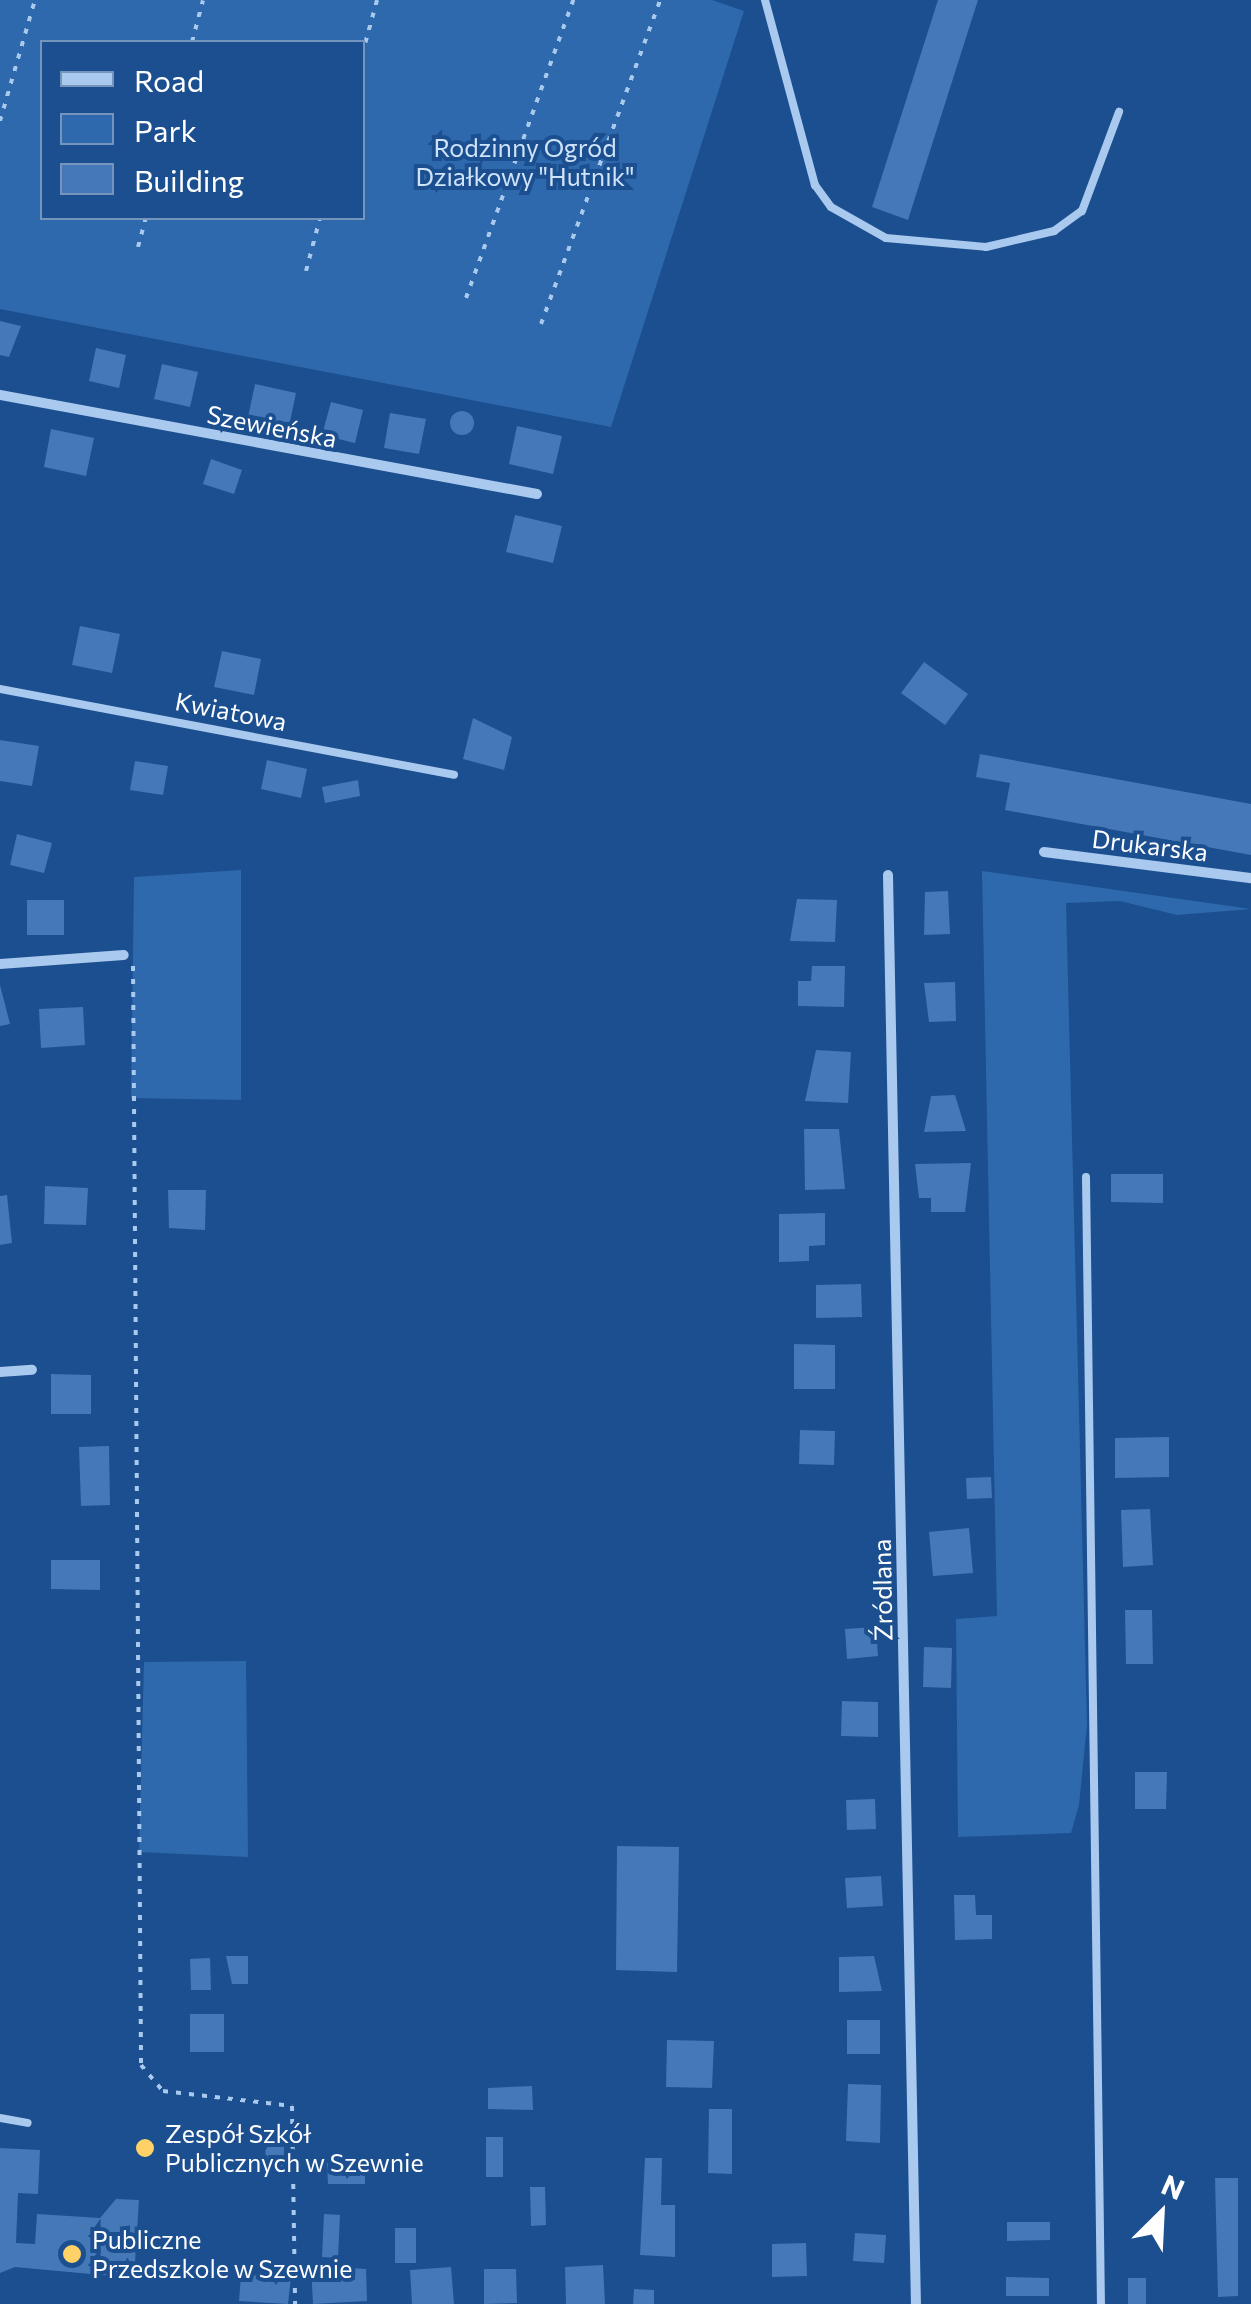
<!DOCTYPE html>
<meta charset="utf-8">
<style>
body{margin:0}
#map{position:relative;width:1251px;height:2304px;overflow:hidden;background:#1b4f8f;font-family:Commissioner,sans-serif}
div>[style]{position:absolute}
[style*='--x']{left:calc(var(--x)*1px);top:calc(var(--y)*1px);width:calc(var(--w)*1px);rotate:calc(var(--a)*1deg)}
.green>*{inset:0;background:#2e69ad}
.building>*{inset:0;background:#4478b7}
.round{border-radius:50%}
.path>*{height:4px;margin-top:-2px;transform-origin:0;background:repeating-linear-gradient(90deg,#a9c9ee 0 5px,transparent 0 13px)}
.service>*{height:8px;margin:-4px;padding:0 4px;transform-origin:4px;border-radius:4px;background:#a9c9ee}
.minor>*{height:10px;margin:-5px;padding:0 5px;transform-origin:5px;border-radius:5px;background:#a9c9ee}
.dots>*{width:28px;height:28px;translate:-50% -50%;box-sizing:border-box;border:5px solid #1b4f8f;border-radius:50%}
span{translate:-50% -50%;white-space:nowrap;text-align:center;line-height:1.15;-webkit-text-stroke:8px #1b4f8f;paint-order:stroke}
.park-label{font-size:25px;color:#cfe3fa}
.street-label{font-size:25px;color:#fff}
.poi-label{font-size:25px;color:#fff}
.left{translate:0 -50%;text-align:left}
.legend{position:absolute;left:40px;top:40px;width:325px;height:180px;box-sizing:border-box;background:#1b4f8f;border:2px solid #7695bc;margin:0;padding:12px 18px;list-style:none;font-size:30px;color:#fff}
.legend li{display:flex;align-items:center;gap:20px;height:50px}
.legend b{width:50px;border:2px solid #7695bc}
.north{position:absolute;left:1111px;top:2164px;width:100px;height:100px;-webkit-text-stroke:8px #1b4f8f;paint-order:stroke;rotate:24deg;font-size:28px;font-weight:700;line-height:40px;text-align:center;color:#fff}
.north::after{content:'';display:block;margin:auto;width:35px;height:45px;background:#fff;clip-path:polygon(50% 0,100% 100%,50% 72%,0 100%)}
</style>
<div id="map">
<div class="green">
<div style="clip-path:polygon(evenodd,0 0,712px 0,744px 11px,611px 427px,0 309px,0 0,42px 42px,362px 42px,362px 218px,42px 218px,42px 42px)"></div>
<div style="clip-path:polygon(241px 870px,241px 1100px,131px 1098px,134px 877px)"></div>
<div style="clip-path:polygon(982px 871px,1251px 909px,1177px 915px,1120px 901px,1066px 903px,1087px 1725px,1079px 1805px,1071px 1833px,958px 1837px,956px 1619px,997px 1616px)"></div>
<div style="clip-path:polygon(246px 1661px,248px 1857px,139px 1852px,144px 1662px)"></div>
</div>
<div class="building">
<div style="clip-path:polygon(938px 0,978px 0,908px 220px,872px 207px)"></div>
<div style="clip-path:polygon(0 321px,21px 326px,9px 357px,0 355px)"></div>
<div style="clip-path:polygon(96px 348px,126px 355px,119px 388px,89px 381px)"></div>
<div style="clip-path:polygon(162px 364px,198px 372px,190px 407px,154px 399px)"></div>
<div style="clip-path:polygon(255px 384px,296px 393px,288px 431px,247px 422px)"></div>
<div style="clip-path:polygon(331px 402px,363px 410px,355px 443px,322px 435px)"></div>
<div class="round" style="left:450px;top:411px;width:24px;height:24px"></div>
<div style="clip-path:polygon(390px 413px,426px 419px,419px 454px,384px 448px)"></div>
<div style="clip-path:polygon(517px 426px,562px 436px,553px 474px,509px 464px)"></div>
<div style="clip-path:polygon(51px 429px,94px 438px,86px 476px,44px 467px)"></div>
<div style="clip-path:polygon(211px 459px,242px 470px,234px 494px,203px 484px)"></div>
<div style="clip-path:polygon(515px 515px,562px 526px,553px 563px,506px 552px)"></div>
<div style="clip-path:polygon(80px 626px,120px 634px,112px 673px,72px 665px)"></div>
<div style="clip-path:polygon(222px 651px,261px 659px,254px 695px,214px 687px)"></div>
<div style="clip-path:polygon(924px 662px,968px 694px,945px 725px,901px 693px)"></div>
<div style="clip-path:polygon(473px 718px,512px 737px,504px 770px,463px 759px)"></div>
<div style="clip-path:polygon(0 740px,39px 746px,32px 786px,0 781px)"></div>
<div style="clip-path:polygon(980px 754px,1251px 804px,1251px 855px,1005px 810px,1010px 783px,976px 777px)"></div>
<div style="clip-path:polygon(267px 760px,307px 769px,301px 798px,261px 789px)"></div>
<div style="clip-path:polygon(135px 761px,168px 766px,163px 795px,130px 790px)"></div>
<div style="clip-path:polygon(358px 780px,360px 796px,325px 803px,322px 787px)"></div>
<div style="clip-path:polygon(17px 834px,52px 843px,44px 873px,10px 865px)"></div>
<div style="clip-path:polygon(948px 891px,950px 934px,924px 935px,925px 892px)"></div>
<div style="clip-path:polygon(797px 899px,837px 900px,835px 942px,790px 941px)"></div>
<div style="clip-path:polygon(27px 900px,64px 900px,64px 935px,27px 935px)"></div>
<div style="clip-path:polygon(812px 966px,845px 966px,844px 1007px,798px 1006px,798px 981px,811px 981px)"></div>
<div style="clip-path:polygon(955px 982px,956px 1021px,929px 1022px,924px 983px)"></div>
<div style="clip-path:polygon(0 985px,10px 1024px,0 1026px)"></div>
<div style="clip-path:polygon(83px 1007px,85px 1045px,41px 1048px,39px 1009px)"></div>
<div style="clip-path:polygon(816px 1050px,851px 1052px,848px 1103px,805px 1101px)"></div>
<div style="clip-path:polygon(955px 1095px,966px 1131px,924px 1132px,931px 1096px)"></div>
<div style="clip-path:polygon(804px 1129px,839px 1129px,845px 1189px,805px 1190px)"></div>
<div style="clip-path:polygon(971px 1163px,965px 1212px,931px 1212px,931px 1198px,919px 1198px,915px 1164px)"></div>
<div style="clip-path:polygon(1111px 1174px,1163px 1174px,1163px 1203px,1111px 1202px)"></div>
<div style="clip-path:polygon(45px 1186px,88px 1188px,86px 1225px,44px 1224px)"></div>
<div style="clip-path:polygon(168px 1190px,206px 1190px,205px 1230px,169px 1228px)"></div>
<div style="clip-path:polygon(7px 1195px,12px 1243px,0 1245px,0 1196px)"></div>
<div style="clip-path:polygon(825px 1213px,825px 1245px,809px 1246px,809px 1261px,779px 1262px,779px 1214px)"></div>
<div style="clip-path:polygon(861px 1284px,862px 1317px,816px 1318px,816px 1285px)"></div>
<div style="clip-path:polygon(794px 1344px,835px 1345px,835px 1389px,794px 1389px)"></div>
<div style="clip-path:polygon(51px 1374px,91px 1375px,91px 1414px,51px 1414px)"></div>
<div style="clip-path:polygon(800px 1430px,835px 1431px,834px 1465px,799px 1464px)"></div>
<div style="clip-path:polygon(1169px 1437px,1169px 1477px,1115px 1478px,1115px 1438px)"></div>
<div style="clip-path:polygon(109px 1446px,110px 1505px,81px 1506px,79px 1447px)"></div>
<div style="clip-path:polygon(991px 1477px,992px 1498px,967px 1499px,966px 1478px)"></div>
<div style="clip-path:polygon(1150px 1509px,1153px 1565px,1123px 1567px,1121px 1510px)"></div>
<div style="clip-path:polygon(969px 1528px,973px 1573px,933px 1576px,929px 1532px)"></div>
<div style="clip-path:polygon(51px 1560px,100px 1560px,100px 1590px,51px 1589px)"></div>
<div style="clip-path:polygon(1125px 1610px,1152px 1610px,1153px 1664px,1126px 1664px)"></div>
<div style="clip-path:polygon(876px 1627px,878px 1656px,847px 1659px,845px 1629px)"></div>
<div style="clip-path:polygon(924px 1647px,952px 1648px,951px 1688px,923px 1687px)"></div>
<div style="clip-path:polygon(842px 1701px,878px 1702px,878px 1737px,841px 1736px)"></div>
<div style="clip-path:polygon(1135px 1772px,1167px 1772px,1166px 1809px,1135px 1809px)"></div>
<div style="clip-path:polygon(875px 1799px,876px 1829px,847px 1830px,846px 1800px)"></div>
<div style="clip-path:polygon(617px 1846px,679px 1847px,677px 1972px,616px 1970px)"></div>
<div style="clip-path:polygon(881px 1876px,883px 1906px,847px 1908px,845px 1878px)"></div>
<div style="clip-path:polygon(954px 1895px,975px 1895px,976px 1915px,992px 1915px,992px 1939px,955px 1940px)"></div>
<div style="clip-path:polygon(226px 1956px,248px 1956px,248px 1984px,232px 1984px)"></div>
<div style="clip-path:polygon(874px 1956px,882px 1991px,839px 1992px,839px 1957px)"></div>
<div style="clip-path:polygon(210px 1958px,211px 1990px,191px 1990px,190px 1959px)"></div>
<div style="clip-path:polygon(190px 2014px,224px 2014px,224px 2052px,190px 2052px)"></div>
<div style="clip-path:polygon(847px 2020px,880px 2020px,880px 2054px,847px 2054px)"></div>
<div style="clip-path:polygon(667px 2040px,714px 2041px,712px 2088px,666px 2087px)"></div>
<div style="clip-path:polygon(848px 2084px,881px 2085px,880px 2143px,846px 2141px)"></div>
<div style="clip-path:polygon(532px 2086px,533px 2110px,488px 2109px,488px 2088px)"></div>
<div style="clip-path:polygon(709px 2109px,732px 2109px,732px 2174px,708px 2173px)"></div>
<div style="clip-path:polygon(266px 2134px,285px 2135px,283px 2167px,265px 2166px)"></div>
<div style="clip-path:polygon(486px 2137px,503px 2137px,503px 2177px,486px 2177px)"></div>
<div style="clip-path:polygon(0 2148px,40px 2150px,38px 2194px,18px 2193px,16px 2243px,35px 2244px,37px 2214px,100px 2218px,116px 2199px,139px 2200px,134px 2278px,15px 2267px,0 2273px)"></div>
<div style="clip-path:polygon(645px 2158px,662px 2158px,661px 2205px,675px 2205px,675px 2257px,640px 2255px)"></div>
<div style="clip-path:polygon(327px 2163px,365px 2164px,365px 2184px,328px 2184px)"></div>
<div style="clip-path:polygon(1215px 2178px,1238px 2178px,1238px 2296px,1218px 2297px)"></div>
<div style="clip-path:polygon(530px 2187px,545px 2187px,546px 2225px,531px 2226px)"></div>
<div style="clip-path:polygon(324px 2214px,340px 2215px,338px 2258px,322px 2257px)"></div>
<div style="clip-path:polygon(1007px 2222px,1050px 2222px,1050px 2240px,1007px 2241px)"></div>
<div style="clip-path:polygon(395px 2228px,416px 2228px,416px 2263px,395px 2263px)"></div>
<div style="clip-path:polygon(855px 2233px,886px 2235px,884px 2263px,853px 2261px)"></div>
<div style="clip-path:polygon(806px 2243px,807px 2276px,772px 2277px,772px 2244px)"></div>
<div style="clip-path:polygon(311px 2265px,366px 2269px,367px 2301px,313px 2304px)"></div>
<div style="clip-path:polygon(603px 2265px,605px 2304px,566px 2304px,565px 2267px)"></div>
<div style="clip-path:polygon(451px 2267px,454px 2304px,412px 2304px,410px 2270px)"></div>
<div style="clip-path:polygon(484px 2269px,516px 2269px,517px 2303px,484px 2304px)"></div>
<div style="clip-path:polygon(241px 2275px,291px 2277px,288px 2304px,239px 2301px)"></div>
<div style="clip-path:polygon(1006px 2277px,1049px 2278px,1049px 2296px,1006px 2296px)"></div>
<div style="clip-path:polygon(1128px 2278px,1146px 2278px,1146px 2304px,1128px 2304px)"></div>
<div style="clip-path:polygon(634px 2289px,654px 2290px,654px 2304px,633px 2304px)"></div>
</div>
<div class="path">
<div style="--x:192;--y:42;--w:43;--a:-75.3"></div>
<div style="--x:362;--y:55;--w:57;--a:-74.7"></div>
<div style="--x:0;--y:121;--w:126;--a:-73.9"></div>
<div style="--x:138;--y:247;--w:30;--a:-75"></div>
<div style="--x:306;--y:271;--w:55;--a:-75.2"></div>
<div style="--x:466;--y:298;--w:317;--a:-70.2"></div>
<div style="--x:541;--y:324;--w:345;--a:-69.8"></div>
<div style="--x:133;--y:966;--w:1099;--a:89.58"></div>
<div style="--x:141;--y:2065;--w:34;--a:50"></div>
<div style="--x:163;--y:2091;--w:130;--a:6.6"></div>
<div style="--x:292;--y:2106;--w:198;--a:89.1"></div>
</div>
<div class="service">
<div style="--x:765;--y:0;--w:192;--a:74.9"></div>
<div style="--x:815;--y:185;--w:27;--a:54"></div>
<div style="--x:831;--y:207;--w:63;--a:29.4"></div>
<div style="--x:886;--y:238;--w:100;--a:5.1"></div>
<div style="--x:986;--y:247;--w:70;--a:-13.2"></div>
<div style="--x:1054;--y:231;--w:34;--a:-36"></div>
<div style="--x:1082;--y:211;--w:106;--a:-69.5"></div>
<div style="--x:0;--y:689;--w:462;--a:10.7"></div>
<div style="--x:1086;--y:1177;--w:1127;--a:89.24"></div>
<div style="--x:0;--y:2118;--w:28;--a:10"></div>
</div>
<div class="minor">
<div style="--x:0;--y:395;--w:546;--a:10.45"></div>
<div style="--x:1044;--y:852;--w:209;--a:7.2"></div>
<div style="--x:888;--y:875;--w:1429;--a:88.88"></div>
<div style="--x:0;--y:964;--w:124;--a:-4.2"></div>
<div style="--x:0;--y:1372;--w:32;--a:-4"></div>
</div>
<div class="dots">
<div style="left:145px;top:2148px;background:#ffd166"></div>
<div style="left:72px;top:2254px;background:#ffd166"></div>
</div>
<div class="park-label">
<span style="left:525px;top:162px">Rodzinny Ogród<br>Działkowy "Hutnik"</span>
</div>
<div class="street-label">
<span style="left:272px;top:426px;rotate:11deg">Szewieńska</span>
<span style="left:231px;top:711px;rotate:11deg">Kwiatowa</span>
<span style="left:1150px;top:845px;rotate:7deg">Drukarska</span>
<span style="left:882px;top:1590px;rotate:-91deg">Źródlana</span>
</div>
<div class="poi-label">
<span class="left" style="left:165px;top:2148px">Zespół Szkół<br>Publicznych w Szewnie</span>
<span class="left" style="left:92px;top:2254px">Publiczne<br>Przedszkole w Szewnie</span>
</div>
<ul class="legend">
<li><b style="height:12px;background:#a9c9ee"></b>Road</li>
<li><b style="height:28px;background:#2e69ad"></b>Park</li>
<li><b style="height:28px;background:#4478b7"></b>Building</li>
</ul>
<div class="north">N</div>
</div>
